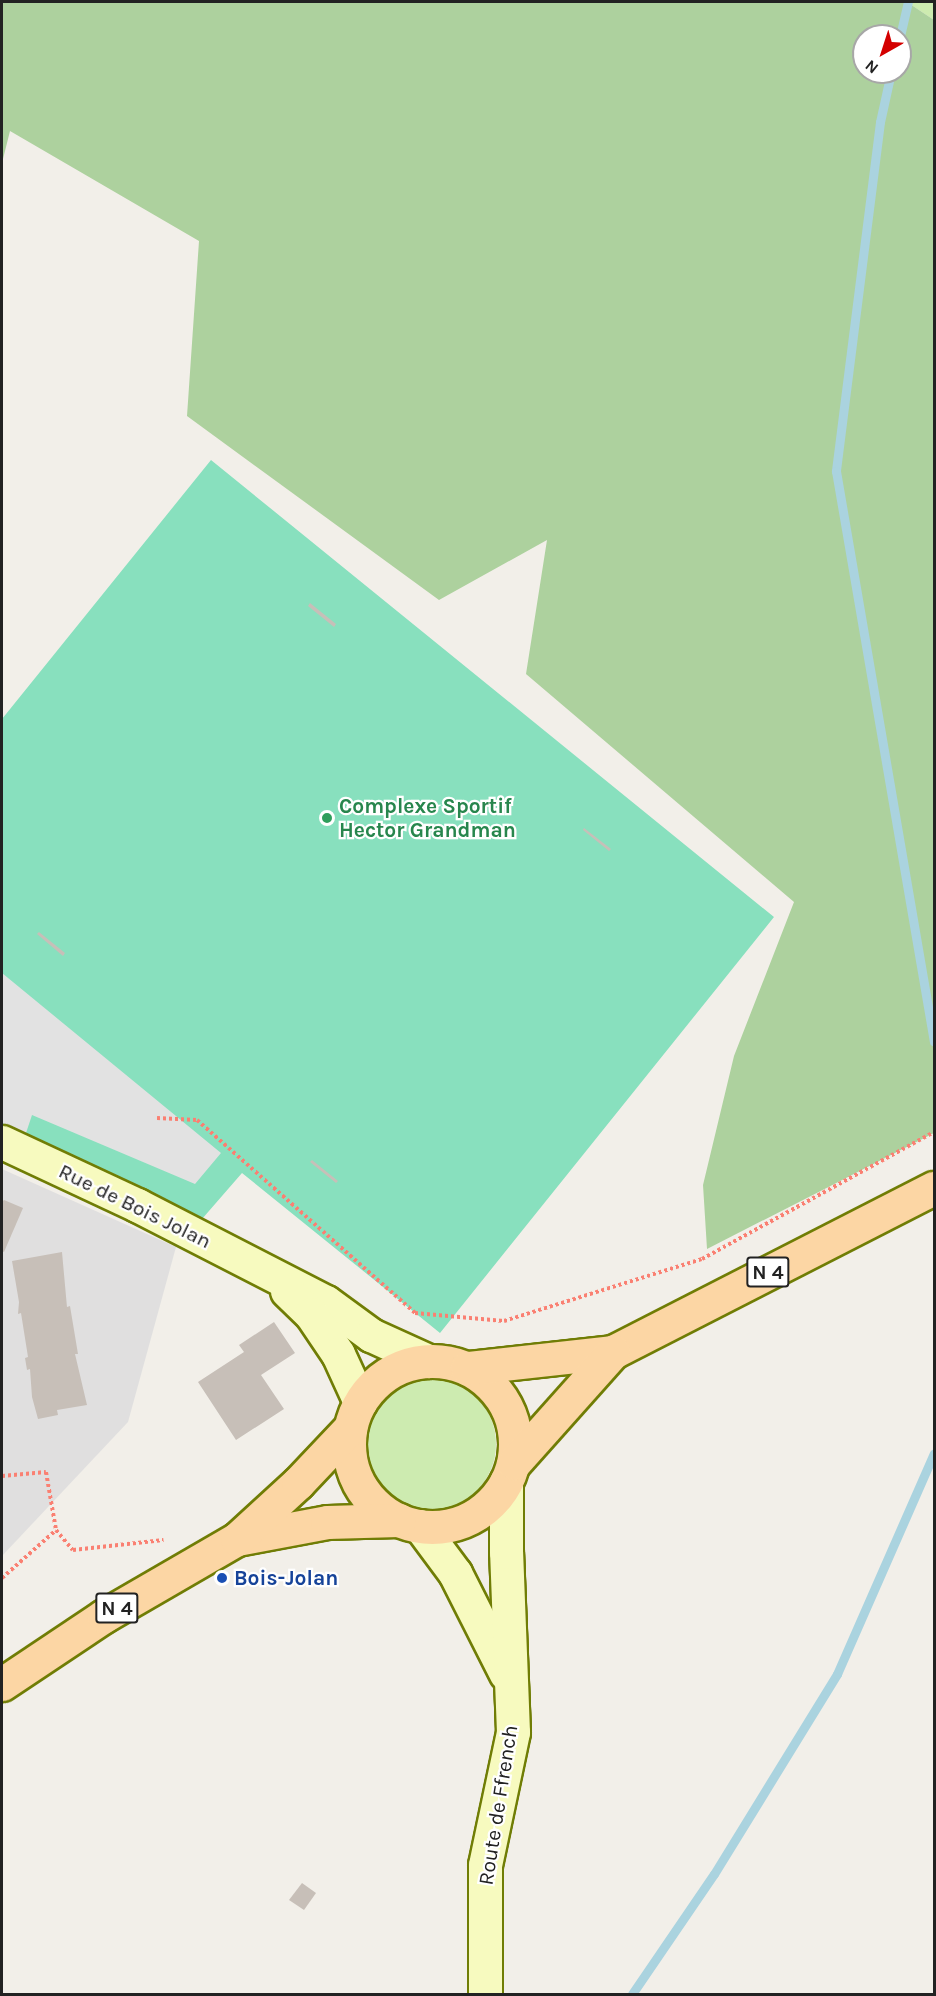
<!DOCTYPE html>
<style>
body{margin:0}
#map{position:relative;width:936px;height:1996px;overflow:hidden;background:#f2efe9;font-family:Karla,sans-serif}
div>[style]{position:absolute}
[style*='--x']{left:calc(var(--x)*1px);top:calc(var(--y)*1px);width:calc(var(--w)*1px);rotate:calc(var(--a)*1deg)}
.residential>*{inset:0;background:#e0dfdf}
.grass>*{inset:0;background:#cdebb0}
.round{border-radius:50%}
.forest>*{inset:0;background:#add19e}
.pitch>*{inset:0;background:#88e0be}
.parking>*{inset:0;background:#e2e2e2}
.stream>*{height:9px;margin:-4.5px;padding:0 4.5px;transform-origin:4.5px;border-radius:4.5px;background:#aad3df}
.building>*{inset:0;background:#c7bfb8}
.path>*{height:4px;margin-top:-2px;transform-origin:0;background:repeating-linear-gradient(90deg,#fa8072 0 3px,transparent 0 6px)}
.roads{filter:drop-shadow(2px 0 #707d05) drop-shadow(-2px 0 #707d05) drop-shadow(0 2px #707d05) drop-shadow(0 -2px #707d05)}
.secondary>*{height:33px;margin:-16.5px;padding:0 16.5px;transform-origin:16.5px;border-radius:16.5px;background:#f7fabf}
.primary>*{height:33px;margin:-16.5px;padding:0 16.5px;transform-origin:16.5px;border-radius:16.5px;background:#fcd6a4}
.primary>.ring{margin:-16.5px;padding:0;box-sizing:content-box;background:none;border:33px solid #fcd6a4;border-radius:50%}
.dots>*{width:16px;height:16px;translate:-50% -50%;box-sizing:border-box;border:3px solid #fff;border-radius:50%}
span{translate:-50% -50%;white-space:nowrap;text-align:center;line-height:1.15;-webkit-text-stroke:4.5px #fff;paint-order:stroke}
.shield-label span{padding:2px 4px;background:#fff;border:2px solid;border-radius:4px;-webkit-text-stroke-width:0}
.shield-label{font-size:20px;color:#222;font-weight:700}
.leisure-label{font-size:21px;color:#27864d;font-weight:700}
.left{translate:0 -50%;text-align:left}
.street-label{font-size:21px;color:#222}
.transit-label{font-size:21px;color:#164399;font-weight:700}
.frame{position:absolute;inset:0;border:3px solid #222;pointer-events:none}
.north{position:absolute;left:852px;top:24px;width:60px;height:60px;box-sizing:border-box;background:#fff;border:2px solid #a7a7a7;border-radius:50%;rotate:219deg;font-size:16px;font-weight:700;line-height:24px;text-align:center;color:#222}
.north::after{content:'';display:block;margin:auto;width:21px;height:27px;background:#d40000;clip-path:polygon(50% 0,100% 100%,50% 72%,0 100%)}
</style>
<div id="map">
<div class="residential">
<div style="clip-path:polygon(2px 1169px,176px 1247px,128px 1422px,2px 1556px)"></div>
</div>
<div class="grass">
<div style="clip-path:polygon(907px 2px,934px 2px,934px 20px)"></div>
<div class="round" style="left:364px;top:1378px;width:132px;height:132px"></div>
</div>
<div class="forest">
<div style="clip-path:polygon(evenodd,2px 2px,907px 2px,934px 20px,934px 1133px,707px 1249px,703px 1185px,734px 1056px,794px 902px,526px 674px,547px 540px,439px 600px,187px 416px,199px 241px,10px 131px,2px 163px,2px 2px,864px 36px,900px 36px,900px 72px,864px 72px,864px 36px)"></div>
</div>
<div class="pitch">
<div style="clip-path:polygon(211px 460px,774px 917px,440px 1333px,242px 1173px,202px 1219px,2px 1129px,2px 719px)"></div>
</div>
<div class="parking">
<div style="clip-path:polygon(2px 973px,221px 1153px,195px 1184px,32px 1115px,26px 1133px,2px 1123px)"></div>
</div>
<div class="stream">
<div style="--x:900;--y:36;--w:35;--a:-77"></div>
<div style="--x:891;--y:72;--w:51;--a:102.4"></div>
<div style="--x:880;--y:122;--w:352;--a:97.2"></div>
<div style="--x:836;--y:471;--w:579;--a:80.26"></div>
<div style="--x:632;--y:1994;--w:145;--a:-55.7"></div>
<div style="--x:714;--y:1874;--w:235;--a:-58.4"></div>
<div style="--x:837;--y:1674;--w:241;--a:-66.3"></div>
</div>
<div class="building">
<div style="clip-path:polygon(310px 603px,336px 624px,334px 627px,308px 606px)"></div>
<div style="clip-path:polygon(584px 828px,611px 849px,609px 851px,583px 830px)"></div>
<div style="clip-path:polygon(39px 932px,65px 953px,63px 956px,37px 934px)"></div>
<div style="clip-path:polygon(312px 1160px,338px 1181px,336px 1183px,310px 1162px)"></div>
<div style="clip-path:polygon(4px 1200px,23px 1208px,4px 1252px,2px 1251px,2px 1202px)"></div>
<div style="clip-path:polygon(62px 1252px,67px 1307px,70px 1306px,78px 1354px,75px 1354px,87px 1405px,57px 1410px,58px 1415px,38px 1419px,32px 1397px,30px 1369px,27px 1370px,25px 1358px,28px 1357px,21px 1313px,18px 1314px,19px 1302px,12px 1261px)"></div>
<div style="clip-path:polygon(274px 1322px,295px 1353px,261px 1375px,284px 1409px,236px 1440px,198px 1382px,244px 1352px,239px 1345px)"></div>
<div style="clip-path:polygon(302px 1883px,316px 1893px,304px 1910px,289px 1900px)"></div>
</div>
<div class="path">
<div style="--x:157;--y:1118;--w:40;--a:2.9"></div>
<div style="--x:197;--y:1120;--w:291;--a:41.5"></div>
<div style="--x:415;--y:1313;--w:89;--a:5.1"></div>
<div style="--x:504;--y:1321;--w:207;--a:-17.4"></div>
<div style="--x:702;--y:1259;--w:264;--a:-28.7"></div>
<div style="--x:2;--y:1476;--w:44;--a:-5.2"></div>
<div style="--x:46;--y:1472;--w:59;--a:80.2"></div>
<div style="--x:56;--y:1530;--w:26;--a:50"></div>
<div style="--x:73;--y:1550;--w:91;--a:-6.3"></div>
<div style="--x:2;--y:1578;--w:72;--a:-41.6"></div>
</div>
<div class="roads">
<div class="secondary">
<div style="--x:2;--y:1142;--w:149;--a:25"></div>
<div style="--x:137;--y:1205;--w:212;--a:27.2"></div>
<div style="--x:326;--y:1302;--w:56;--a:36.3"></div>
<div style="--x:371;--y:1335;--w:63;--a:24.5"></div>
<div style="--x:287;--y:1291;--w:33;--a:44"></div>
<div style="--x:311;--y:1314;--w:48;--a:56"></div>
<div style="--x:338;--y:1354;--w:53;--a:65.4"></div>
<div style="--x:420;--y:1526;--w:59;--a:53.3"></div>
<div style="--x:455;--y:1573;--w:113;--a:63.2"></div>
<div style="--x:485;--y:1994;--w:129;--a:-90"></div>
<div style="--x:485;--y:1865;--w:136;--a:-78.1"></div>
<div style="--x:513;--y:1732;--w:180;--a:-92.2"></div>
<div style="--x:506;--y:1552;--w:70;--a:-90"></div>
</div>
<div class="primary">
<div class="ring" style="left:349px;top:1361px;width:133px;height:133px"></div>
<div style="--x:467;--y:1368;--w:147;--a:-6.3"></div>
<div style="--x:613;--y:1352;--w:360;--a:-27.1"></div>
<div style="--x:514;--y:1463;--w:149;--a:-48.3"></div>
<div style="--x:237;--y:1539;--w:92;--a:-10.7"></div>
<div style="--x:327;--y:1522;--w:72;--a:-1.6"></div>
<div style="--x:2;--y:1684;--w:123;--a:-33.7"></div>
<div style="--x:104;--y:1616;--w:154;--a:-30.1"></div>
<div style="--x:237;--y:1539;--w:83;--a:-42.6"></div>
<div style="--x:298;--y:1483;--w:76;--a:-46.6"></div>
</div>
</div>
<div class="dots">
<div style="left:327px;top:818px;background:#2e9e5b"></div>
<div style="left:222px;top:1578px;background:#1a4fb4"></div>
</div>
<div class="shield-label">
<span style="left:768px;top:1272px">N 4</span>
<span style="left:117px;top:1608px">N 4</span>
</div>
<div class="leisure-label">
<span class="left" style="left:339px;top:818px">Complexe Sportif<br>Hector Grandman</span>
</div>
<div class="street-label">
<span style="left:135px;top:1206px;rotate:26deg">Rue de Bois Jolan</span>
<span style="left:498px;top:1805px;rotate:-81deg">Route de Ffrench</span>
</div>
<div class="transit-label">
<span class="left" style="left:234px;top:1578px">Bois-Jolan</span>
</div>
<div class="frame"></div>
<div class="north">N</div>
</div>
